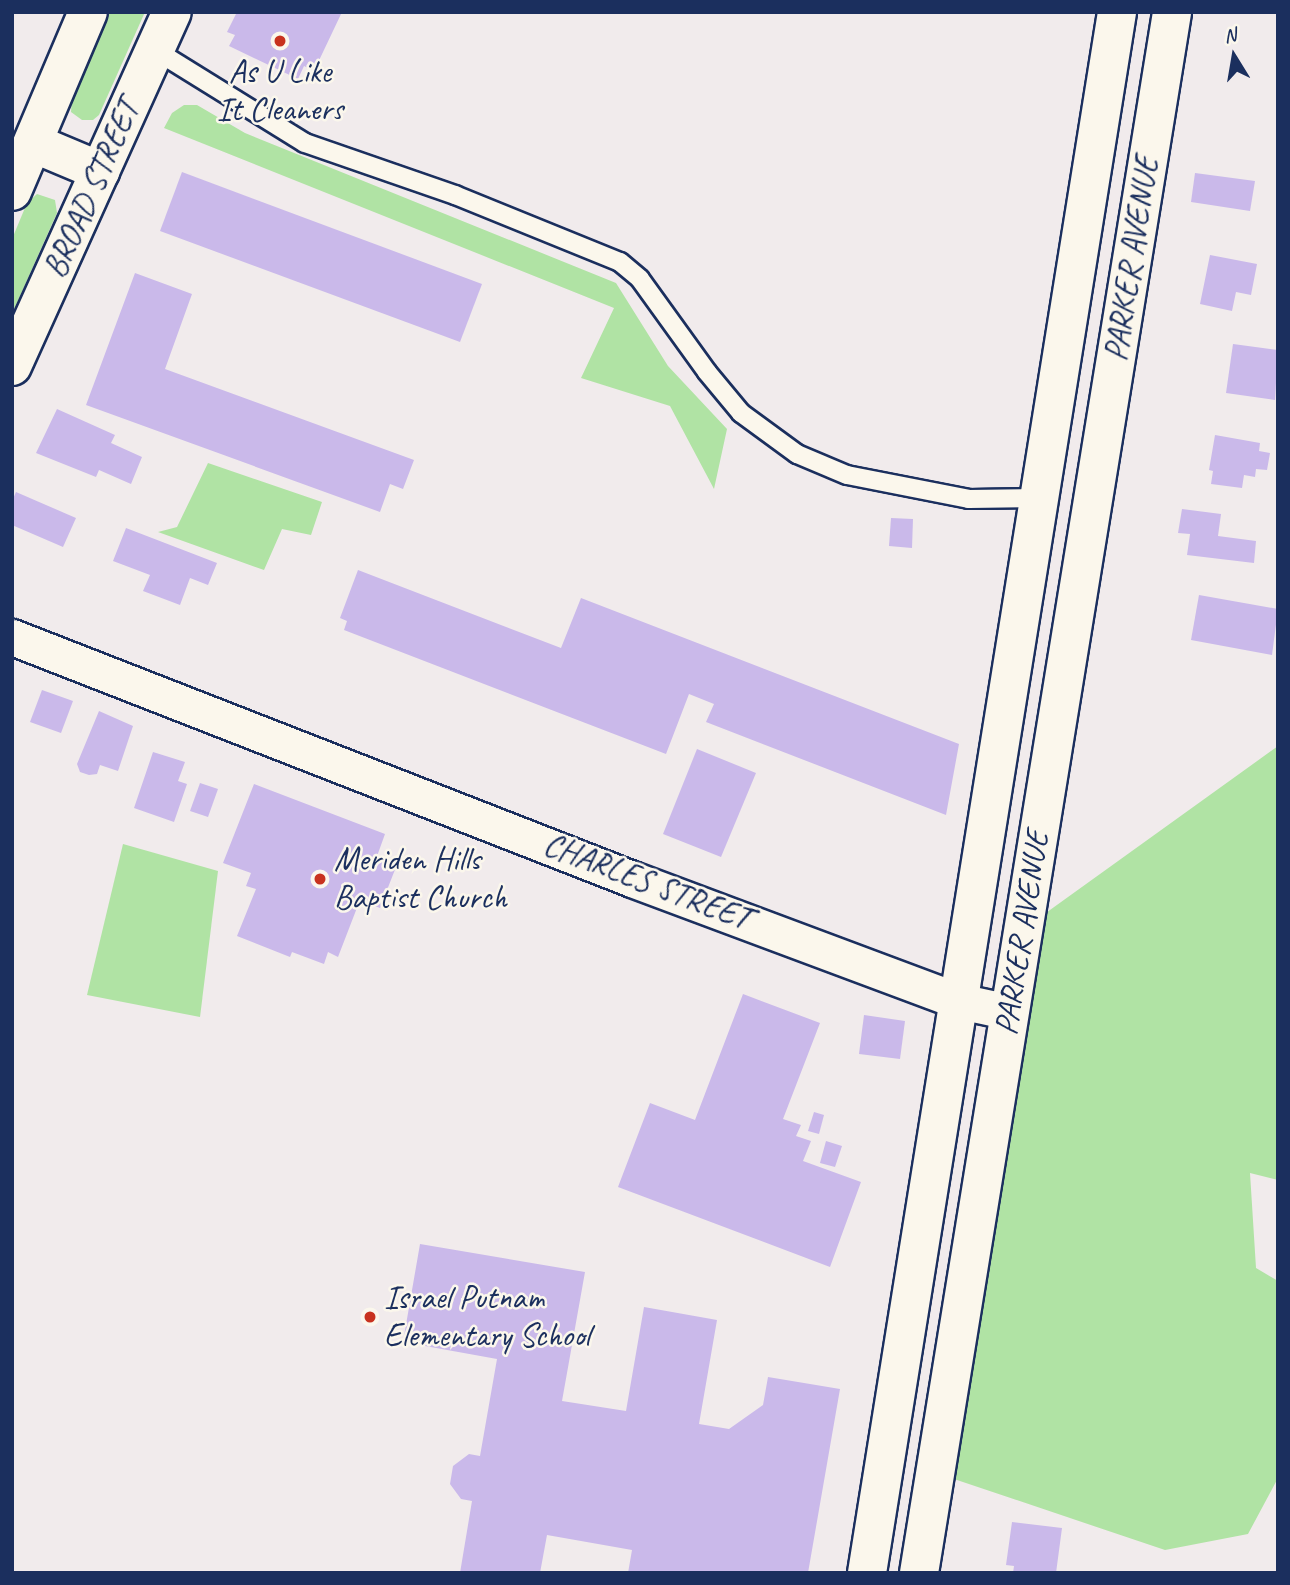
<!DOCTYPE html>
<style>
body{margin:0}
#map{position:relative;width:1290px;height:1585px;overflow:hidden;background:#f1ebec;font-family:Caveat,sans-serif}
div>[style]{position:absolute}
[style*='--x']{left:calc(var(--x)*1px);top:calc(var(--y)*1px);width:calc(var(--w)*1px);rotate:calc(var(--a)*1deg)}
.green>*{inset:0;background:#b0e3a4}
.building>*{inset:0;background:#cab9ea}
.roads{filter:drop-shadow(2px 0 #1b2f5e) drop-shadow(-2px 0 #1b2f5e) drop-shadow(0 2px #1b2f5e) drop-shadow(0 -2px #1b2f5e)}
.service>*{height:18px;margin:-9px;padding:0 9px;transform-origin:9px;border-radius:9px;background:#fbf7ec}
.minor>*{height:35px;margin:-17.5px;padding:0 17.5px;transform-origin:17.5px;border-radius:17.5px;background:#fbf7ec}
.tertiary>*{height:38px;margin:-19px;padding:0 19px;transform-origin:19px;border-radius:19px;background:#fbf7ec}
.primary>*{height:38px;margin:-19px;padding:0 19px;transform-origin:19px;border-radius:19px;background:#fbf7ec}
.dots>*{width:19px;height:19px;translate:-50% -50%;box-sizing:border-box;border:4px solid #fbf7ec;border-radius:50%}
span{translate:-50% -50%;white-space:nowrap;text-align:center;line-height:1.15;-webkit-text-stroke:5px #fbf7ec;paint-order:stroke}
.poi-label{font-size:33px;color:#1b2f5e}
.left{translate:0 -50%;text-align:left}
.street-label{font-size:33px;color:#1b2f5e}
.frame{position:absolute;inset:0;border:14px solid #1b2f5e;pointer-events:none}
.north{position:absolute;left:1199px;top:21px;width:70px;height:70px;-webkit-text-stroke:5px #fbf7ec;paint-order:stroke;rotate:349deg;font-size:19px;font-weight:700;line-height:28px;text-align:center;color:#1b2f5e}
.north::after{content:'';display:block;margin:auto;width:24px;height:32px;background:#1b2f5e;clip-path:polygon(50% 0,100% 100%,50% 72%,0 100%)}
</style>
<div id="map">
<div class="green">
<div style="clip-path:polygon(108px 12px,145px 12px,99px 115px,93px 120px,82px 120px,71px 112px,72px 96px)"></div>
<div style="clip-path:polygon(184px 105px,197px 105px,245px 133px,616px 283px,668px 366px,727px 429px,714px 489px,670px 406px,581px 378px,614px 308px,164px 128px,172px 113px)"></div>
<div style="clip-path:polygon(37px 194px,55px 200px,57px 213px,12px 314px,12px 239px,27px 203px)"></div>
<div style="clip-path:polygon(208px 463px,322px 502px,311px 535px,282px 529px,264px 570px,158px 532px,177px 527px)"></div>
<div style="clip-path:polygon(1278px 746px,1278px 1180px,1250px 1173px,1256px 1268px,1278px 1281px,1278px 1478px,1248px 1534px,1165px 1550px,951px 1478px,1043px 915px)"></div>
<div style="clip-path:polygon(123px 844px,218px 871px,200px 1017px,87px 995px)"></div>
</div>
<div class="building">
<div style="clip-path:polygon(237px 12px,342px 12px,314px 71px,304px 66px,298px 79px,229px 46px,235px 35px,227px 32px)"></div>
<div style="clip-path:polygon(182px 172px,482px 284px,460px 342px,160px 231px)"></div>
<div style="clip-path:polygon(1195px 173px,1255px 181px,1250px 211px,1191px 202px)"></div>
<div style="clip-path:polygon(1210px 255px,1257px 264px,1251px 295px,1236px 292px,1232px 311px,1200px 304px)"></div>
<div style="clip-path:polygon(135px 273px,192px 294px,165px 369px,414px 460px,403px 489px,390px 484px,380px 512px,86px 405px)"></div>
<div style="clip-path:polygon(1233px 344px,1278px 350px,1275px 400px,1226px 393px)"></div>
<div style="clip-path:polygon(57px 409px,115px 435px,111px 443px,142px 457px,131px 484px,99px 470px,96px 477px,36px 453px)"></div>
<div style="clip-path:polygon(1215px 435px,1260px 443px,1259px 451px,1270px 453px,1267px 470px,1256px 469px,1255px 477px,1244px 475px,1242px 488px,1211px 484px,1213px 471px,1209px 470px)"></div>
<div style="clip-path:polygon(16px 492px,76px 518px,63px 547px,12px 525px,12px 501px)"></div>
<div style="clip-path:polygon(1182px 509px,1221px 514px,1218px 536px,1256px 541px,1254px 563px,1187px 555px,1190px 534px,1178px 533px)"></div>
<div style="clip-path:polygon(891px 518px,913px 519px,912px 548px,889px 546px)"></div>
<div style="clip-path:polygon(126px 528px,217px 563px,208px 585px,190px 578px,180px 605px,143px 591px,150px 575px,113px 561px)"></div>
<div style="clip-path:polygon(358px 570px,561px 648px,581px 598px,959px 744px,946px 815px,706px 722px,714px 704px,689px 694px,666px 754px,344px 630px,347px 621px,340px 618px)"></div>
<div style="clip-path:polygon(1199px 595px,1278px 609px,1272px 655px,1191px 640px)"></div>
<div style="clip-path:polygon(42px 690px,73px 701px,61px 733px,30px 722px)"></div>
<div style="clip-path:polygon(99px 711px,133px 726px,118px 771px,100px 765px,97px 774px,89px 775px,80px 772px,77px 764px)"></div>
<div style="clip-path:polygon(697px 749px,756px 773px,721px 857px,663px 834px)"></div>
<div style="clip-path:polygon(153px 752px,185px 762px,178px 781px,187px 784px,174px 822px,134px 808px)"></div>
<div style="clip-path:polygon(200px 783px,218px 789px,208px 817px,190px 811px)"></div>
<div style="clip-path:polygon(254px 784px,385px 834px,376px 859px,396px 867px,380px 908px,360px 900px,338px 957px,328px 952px,324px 964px,292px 952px,290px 957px,237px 936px,256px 889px,246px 886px,251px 873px,223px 863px)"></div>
<div style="clip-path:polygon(743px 994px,820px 1023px,783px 1119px,801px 1125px,796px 1136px,811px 1141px,803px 1161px,861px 1182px,830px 1267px,618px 1187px,650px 1103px,695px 1120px)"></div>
<div style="clip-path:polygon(864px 1015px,905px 1021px,900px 1059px,859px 1054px)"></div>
<div style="clip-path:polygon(814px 1112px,824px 1115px,819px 1134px,808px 1131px)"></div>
<div style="clip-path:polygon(826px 1141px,842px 1146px,835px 1167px,820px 1163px)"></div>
<div style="clip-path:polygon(420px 1244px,585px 1272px,562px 1401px,626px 1411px,644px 1307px,717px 1320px,699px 1424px,729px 1429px,763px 1405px,768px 1377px,840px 1389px,808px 1573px,628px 1573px,632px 1550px,547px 1535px,540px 1573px,460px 1573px,472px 1501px,461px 1499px,450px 1484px,453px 1466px,469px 1454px,480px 1456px,497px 1359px,403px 1342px)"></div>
<div style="clip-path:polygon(1012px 1522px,1062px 1528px,1056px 1573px,1013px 1573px,1014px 1566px,1006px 1565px)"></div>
</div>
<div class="roads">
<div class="service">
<div style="--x:155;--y:50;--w:176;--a:31.8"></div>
<div style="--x:305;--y:143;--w:159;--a:19.1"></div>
<div style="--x:455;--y:195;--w:178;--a:22.1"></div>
<div style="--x:620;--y:262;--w:26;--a:40"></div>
<div style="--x:640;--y:279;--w:115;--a:54.2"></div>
<div style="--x:707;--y:372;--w:53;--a:50.3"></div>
<div style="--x:741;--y:413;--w:69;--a:36.2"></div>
<div style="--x:797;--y:454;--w:54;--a:22.8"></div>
<div style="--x:847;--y:475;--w:124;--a:11.1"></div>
<div style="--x:969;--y:499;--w:70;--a:-0.8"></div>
</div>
<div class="minor">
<div style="--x:12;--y:637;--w:666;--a:21.32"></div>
<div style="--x:632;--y:879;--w:349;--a:20.5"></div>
<div style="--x:959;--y:1001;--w:52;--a:12.2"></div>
</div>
<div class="tertiary">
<div style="--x:867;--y:1573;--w:1581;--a:-80.9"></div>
<div style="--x:919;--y:1573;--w:1581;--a:-80.79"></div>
</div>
<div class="primary">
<div style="--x:33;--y:143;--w:73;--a:22.7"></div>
<div style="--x:12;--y:191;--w:194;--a:-67"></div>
<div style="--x:12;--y:366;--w:388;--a:-65.7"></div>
</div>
</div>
<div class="dots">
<div style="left:280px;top:41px;background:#c8321e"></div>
<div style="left:320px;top:879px;background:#c8321e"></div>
<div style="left:370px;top:1317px;background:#c8321e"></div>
</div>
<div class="poi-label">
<span style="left:280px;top:91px">As U Like<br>It Cleaners</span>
<span class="left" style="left:334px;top:879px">Meriden Hills<br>Baptist Church</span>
<span class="left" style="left:384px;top:1317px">Israel Putnam<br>Elementary School</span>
</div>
<div class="street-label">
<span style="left:92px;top:189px;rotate:-66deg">BROAD STREET</span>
<span style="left:1132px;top:259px;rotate:-81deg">PARKER AVENUE</span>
<span style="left:647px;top:882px;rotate:21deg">CHARLES STREET</span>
<span style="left:1022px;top:933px;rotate:-81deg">PARKER AVENUE</span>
</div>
<div class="frame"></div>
<div class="north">N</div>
</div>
